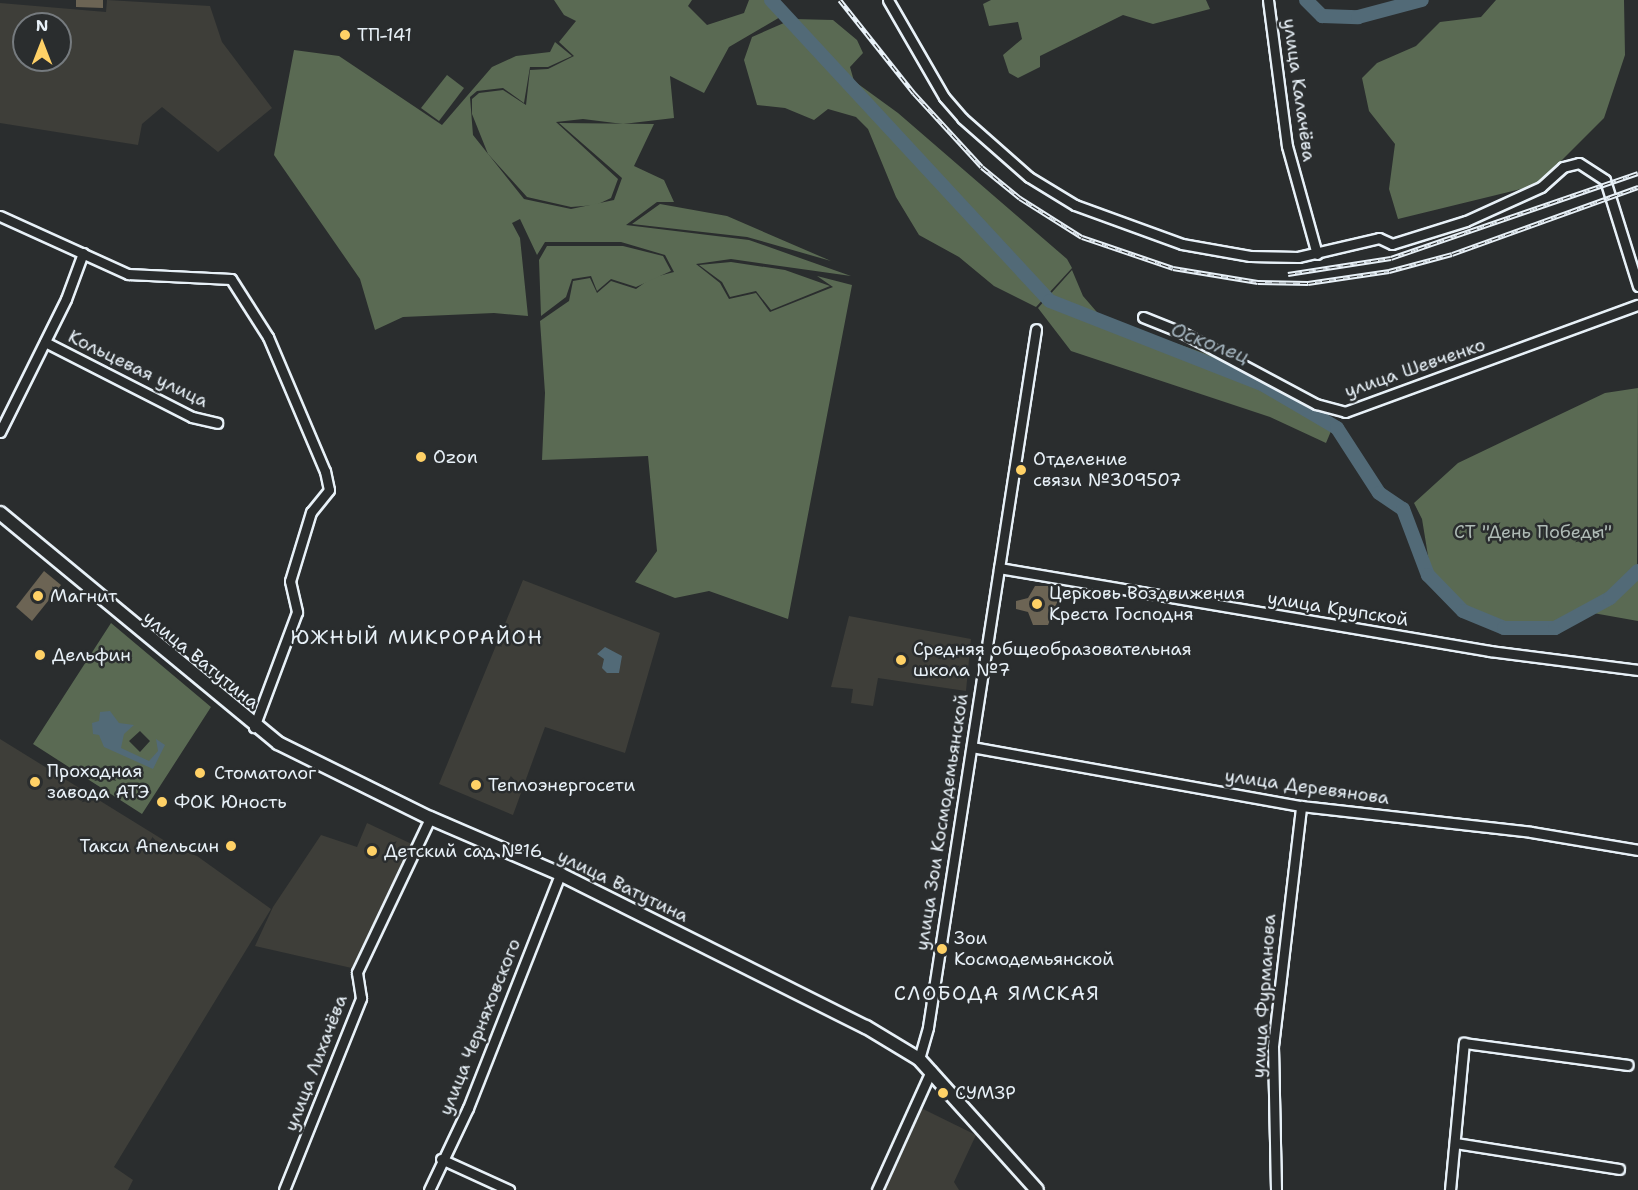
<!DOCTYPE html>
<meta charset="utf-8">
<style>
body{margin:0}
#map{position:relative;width:1638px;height:1190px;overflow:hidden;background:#2a2d2e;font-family:"Shantell Sans",sans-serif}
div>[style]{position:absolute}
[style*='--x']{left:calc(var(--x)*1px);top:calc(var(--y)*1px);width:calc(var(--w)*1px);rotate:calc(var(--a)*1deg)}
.built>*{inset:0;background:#3e3e39}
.green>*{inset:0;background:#5a6a53}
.water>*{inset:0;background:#526a77}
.river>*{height:14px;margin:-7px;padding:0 7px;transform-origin:7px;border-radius:7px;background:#526a77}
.building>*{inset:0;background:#6c6454}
.roads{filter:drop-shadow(2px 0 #e8f1f8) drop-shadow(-2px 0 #e8f1f8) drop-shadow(0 2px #e8f1f8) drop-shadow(0 -2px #e8f1f8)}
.minor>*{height:9px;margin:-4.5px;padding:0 4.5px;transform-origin:4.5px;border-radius:4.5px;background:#2a2d2e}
.major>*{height:12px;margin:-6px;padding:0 6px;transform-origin:6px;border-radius:6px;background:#2a2d2e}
.rail>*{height:4.5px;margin-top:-2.25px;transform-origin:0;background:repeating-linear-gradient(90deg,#2a2d2e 0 7px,#e8f1f8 0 14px);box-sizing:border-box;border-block:2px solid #e8f1f8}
.dots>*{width:16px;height:16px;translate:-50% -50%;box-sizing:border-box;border:3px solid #2a2d2e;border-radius:50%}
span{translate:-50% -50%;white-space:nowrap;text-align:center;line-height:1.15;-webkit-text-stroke:5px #2a2d2e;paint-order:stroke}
.poi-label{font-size:18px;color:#e8f1f8}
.left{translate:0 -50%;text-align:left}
.right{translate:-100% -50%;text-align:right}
.street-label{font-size:18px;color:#e8f1f8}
.park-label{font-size:18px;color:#afbbb6}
.water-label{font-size:20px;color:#a4b4be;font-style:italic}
.neighbourhood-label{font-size:20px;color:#e8f1f8;letter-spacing:1.5px}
.north{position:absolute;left:12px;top:12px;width:60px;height:60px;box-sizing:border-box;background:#2a2d2e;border:2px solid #767b7f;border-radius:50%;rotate:0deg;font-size:16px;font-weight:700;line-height:24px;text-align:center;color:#e8f1f8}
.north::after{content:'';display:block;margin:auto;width:21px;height:27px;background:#ffd166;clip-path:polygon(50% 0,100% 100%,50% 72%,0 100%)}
</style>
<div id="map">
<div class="built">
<div style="clip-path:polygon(evenodd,107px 0,210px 6px,222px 42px,272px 108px,218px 152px,162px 107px,142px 124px,138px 145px,0 123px,0 3px,106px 12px,107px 0,24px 24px,60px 24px,60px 60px,24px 60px,24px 24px)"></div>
<div style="clip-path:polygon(523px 580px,660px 633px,625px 753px,545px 727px,513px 815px,439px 784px)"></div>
<div style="clip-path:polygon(849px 616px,971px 639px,966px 691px,878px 678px,873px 706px,851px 703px,853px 689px,831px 687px)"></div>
<div style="clip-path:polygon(0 739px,178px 849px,197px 856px,271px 909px,114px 1167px,133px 1180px,128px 1190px,0 1190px)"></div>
<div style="clip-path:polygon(367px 823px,416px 846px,356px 969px,255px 946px,273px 907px,321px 835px,357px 847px)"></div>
<div style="clip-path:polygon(919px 1107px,976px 1135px,954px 1182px,959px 1190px,881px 1190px)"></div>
</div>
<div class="green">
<div style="clip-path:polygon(554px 0,692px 0,688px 6px,707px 25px,744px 13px,749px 0,774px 0,787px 13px,729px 47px,704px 93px,670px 76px,674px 118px,623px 124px,583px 119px,556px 122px,618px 179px,611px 198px,596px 205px,571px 207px,527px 197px,488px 154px,472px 114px,472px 99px,479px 93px,503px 90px,526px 105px,530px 70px,548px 69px,574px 56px,559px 42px,576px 21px,564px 15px)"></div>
<div style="clip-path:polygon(991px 0,1206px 0,1210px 9px,1153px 24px,1123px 15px,1040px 56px,1040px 67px,1018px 78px,1009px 73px,1003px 55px,1022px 39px,1018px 22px,989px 26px,983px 4px)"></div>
<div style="clip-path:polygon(1496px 0,1624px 0,1625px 55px,1604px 118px,1537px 185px,1398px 219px,1389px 189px,1395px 144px,1369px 111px,1362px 78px,1377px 63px,1416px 46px,1440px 22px,1481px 17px)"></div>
<div style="clip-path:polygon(793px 19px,833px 20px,857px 40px,863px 53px,850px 67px,854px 81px,898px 113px,1067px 259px,1072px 268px,1036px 307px,994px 286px,959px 257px,919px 235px,896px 197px,868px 129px,856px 117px,828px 109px,814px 120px,785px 108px,757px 105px,744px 60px,752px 37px)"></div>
<div style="clip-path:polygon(555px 42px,572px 56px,548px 67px,530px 67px,524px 103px,503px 88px,477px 91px,470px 97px,473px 135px,524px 199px,571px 209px,614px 200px,622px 178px,559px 123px,654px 124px,634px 166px,664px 180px,674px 202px,657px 202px,626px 225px,749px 240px,851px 276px,731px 259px,696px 264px,720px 283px,729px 299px,756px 293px,770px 312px,833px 287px,817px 276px,852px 285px,788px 619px,709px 591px,675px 598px,635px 582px,657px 551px,648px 456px,542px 460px,545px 393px,540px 321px,569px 301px,573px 281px,590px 278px,597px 293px,611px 281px,636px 289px,651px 278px,674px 272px,665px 255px,621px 242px,545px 242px,537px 255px,520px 219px,512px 223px,520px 238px,528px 316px,494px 313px,403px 317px,375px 330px,360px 279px,274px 155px,294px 50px,339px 56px,442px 125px,492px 67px,516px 56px,550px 52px)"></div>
<div style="clip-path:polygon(447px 75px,464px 88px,439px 121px,421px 108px)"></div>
<div style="clip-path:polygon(660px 204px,727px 216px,831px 261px,747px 237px,632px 224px)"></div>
<div style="clip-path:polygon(547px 246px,623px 246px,663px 256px,671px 271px,636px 287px,611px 279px,597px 291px,591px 276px,572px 279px,566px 297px,541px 316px,539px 260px)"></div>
<div style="clip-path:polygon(731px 262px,785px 270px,830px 286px,771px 310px,756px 291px,730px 297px,722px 282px,699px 265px)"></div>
<div style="clip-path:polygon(1072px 270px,1083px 296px,1102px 318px,1227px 361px,1334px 424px,1326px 443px,1270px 417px,1071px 351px,1038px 308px)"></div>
<div style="clip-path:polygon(1638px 388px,1637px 571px,1609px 598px,1570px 622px,1542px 629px,1511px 627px,1465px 608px,1431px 574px,1422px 519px,1414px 503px,1458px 463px,1605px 393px)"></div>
<div style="clip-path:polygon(1638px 574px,1638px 621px,1593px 613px,1613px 601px)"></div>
<div style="clip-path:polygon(evenodd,111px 623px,211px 707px,142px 814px,33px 744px,111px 623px,140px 731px,150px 741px,140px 752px,129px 741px,140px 731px)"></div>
</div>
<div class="water">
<div style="clip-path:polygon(605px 647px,622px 656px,619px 673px,607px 673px,602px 668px,604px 659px,597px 654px)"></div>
<div style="clip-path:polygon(110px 711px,119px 723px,134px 725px,124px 734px,121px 748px,149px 761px,158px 751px,156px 739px,165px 745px,153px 769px,104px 747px,99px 735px,93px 734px,92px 723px,99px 721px,100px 712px)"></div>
</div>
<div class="river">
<div style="--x:771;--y:0;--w:410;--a:47.2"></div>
<div style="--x:1050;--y:301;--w:228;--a:21.4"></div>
<div style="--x:1262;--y:384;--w:87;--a:30.4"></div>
<div style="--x:1337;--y:428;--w:77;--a:57.1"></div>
<div style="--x:1379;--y:493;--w:29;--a:34"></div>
<div style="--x:1403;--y:509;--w:71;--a:69.3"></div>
<div style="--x:1428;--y:575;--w:50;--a:45.8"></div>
<div style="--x:1463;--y:611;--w:44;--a:22.5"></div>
<div style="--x:1504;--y:628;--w:51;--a:0"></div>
<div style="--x:1555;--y:628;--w:63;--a:-28.6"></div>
<div style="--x:1610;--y:598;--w:39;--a:-44"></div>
<div style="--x:1306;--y:0;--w:23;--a:45"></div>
<div style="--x:1322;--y:16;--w:36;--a:2"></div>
<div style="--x:1358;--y:17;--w:66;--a:-14.9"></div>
</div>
<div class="building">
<div style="clip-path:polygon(76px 0,103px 0,103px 8px,76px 7px)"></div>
<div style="clip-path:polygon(44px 571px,61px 585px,32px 621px,16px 607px)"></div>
<div style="clip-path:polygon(1035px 586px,1048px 586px,1054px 601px,1058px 600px,1048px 625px,1033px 625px,1028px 612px,1016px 609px,1016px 601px,1028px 598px)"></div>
</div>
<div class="roads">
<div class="minor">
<div style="--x:888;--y:0;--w:112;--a:60"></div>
<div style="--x:944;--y:97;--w:28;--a:49"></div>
<div style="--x:962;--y:118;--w:89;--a:41.4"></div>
<div style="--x:1029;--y:177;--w:54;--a:31.3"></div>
<div style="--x:1075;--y:205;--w:114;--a:20"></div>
<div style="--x:1182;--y:244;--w:69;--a:10"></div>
<div style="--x:1250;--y:256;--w:48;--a:1.2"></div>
<div style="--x:1298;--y:257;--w:83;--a:-13.2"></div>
<div style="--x:1379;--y:238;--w:14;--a:25"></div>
<div style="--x:1392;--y:244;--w:77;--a:-17.3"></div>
<div style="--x:1466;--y:221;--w:82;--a:-24.4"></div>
<div style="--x:1541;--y:187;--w:30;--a:-42"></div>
<div style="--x:1563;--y:167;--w:16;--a:-14"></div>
<div style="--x:1579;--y:163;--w:31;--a:33"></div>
<div style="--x:1605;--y:180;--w:111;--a:72.7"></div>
<div style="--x:1268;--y:0;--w:147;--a:82.6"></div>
<div style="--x:1287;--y:146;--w:112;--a:74.5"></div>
<div style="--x:0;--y:216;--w:141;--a:24.4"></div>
<div style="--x:128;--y:274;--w:103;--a:2.8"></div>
<div style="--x:231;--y:279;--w:69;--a:57.5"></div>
<div style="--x:268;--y:337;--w:146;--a:67"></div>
<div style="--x:325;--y:471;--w:19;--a:78"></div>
<div style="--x:329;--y:490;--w:28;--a:129"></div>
<div style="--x:311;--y:512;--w:72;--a:106.9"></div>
<div style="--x:290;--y:581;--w:32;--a:77"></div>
<div style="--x:297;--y:612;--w:123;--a:110.5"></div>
<div style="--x:1143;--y:317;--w:43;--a:21.8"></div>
<div style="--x:1183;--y:333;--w:151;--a:28.1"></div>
<div style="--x:1316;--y:404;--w:30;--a:15"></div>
<div style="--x:1345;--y:412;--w:312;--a:-20.1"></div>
<div style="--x:45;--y:342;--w:165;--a:27"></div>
<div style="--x:192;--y:417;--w:26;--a:13"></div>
<div style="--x:0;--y:432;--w:148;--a:-63.6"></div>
<div style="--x:66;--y:299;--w:49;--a:-69.7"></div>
<div style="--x:999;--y:568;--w:498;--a:9.6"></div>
<div style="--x:1490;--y:651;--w:149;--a:7.3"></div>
<div style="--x:972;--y:747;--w:334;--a:10.2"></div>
<div style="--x:1301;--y:806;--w:231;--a:6.4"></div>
<div style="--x:1531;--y:832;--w:109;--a:9.5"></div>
<div style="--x:919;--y:1059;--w:33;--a:-74"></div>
<div style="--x:928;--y:1027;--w:706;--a:-81.2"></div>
<div style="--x:1455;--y:1143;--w:166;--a:9"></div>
<div style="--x:441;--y:1159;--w:75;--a:24.5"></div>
<div style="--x:284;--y:1190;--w:207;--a:-68.1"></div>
<div style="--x:361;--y:998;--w:26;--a:-99"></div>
<div style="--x:357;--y:972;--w:170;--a:-64.6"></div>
<div style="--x:429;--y:1190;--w:91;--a:-64.6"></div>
<div style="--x:468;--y:1108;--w:251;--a:-68.5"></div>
<div style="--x:877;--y:1190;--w:131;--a:-65.6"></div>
<div style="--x:1276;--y:1190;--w:144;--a:-91.2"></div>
<div style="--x:1273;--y:1046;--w:242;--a:-83.3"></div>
<div style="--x:1450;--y:1190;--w:148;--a:-84.6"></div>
<div style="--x:1464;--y:1043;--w:165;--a:7.6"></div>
</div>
<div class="major">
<div style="--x:0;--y:513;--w:361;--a:39.6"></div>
<div style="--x:278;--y:743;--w:169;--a:26.3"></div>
<div style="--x:430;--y:818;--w:142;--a:23.3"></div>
<div style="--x:560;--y:874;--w:342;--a:26.6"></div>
<div style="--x:866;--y:1027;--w:62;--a:31.1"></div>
<div style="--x:919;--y:1059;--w:176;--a:48"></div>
</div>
</div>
<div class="rail">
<div style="--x:840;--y:0;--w:119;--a:51.5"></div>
<div style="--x:914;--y:93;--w:100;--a:47.4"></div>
<div style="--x:982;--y:167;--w:49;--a:39.2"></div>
<div style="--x:1020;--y:198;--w:73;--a:32.2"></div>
<div style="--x:1082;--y:237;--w:96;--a:18.8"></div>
<div style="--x:1173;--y:268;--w:86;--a:9.4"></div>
<div style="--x:1258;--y:282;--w:50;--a:1.1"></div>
<div style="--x:1308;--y:283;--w:82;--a:-8.4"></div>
<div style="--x:1389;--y:271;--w:65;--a:-15.1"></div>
<div style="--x:1452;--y:254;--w:198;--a:-19.8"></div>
<div style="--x:1288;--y:274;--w:104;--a:-8.8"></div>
<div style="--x:1391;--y:258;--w:261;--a:-19"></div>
</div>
<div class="dots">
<div style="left:345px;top:35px;background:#ffd166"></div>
<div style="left:421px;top:457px;background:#ffd166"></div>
<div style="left:1021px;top:470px;background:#ffd166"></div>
<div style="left:38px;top:596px;background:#ffd166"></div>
<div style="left:1037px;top:604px;background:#ffd166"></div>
<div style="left:40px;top:655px;background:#ffd166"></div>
<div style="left:901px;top:660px;background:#ffd166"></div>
<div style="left:200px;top:773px;background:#ffd166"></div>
<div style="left:35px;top:782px;background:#ffd166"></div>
<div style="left:476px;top:785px;background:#ffd166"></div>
<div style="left:162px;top:802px;background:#ffd166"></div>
<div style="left:231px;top:846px;background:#ffd166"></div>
<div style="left:372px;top:851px;background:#ffd166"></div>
<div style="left:942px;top:949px;background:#ffd166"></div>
<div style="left:943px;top:1093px;background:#ffd166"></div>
</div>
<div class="poi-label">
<span class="left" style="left:357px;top:35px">ТП-141</span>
<span class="left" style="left:433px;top:457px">Ozon</span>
<span class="left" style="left:1033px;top:470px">Отделение<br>связи №309507</span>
<span class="left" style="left:1049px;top:604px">Церковь Воздвижения<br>Креста Господня</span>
<span class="left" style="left:50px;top:596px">Магнит</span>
<span class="left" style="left:913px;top:660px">Средняя общеобразовательная<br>школа №7</span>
<span class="left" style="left:52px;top:655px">Дельфин</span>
<span class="left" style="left:47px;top:782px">Проходная<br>завода АТЭ</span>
<span class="left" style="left:214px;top:773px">Стоматолог</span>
<span class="left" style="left:488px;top:785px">Теплоэнергосети</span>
<span class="left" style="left:174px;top:802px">ФОК Юность</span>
<span class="right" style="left:219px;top:846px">Такси Апельсин</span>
<span class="left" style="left:384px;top:851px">Детский сад №16</span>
<span class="left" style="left:954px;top:949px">Зои<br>Космодемьянской</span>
<span class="left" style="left:955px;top:1093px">СУМЗР</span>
</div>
<div class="street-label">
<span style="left:1299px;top:90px;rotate:82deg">улица Калачёва</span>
<span style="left:1415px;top:368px;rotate:-19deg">улица Шевченко</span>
<span style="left:138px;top:369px;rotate:26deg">Кольцевая улица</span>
<span style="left:1338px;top:609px;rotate:9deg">улица Крупской</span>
<span style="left:201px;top:660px;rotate:39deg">улица Ватутина</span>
<span style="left:1307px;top:787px;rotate:8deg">улица Деревянова</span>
<span style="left:942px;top:822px;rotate:-81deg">улица Зои Космодемьянской</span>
<span style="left:623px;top:886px;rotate:26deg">улица Ватутина</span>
<span style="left:1264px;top:996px;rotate:-86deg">улица Фурманова</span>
<span style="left:480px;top:1027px;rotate:-68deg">улица Черняховского</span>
<span style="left:316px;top:1063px;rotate:-69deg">улица Лихачёва</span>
</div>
<div class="park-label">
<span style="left:1533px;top:532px">СТ "День Победы"</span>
</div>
<div class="water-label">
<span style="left:1210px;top:343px;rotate:21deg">Осколец</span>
</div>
<div class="neighbourhood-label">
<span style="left:417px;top:637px">ЮЖНЫЙ МИКРОРАЙОН</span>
<span style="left:997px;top:993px">СЛОБОДА ЯМСКАЯ</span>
</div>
<div class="north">N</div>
</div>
